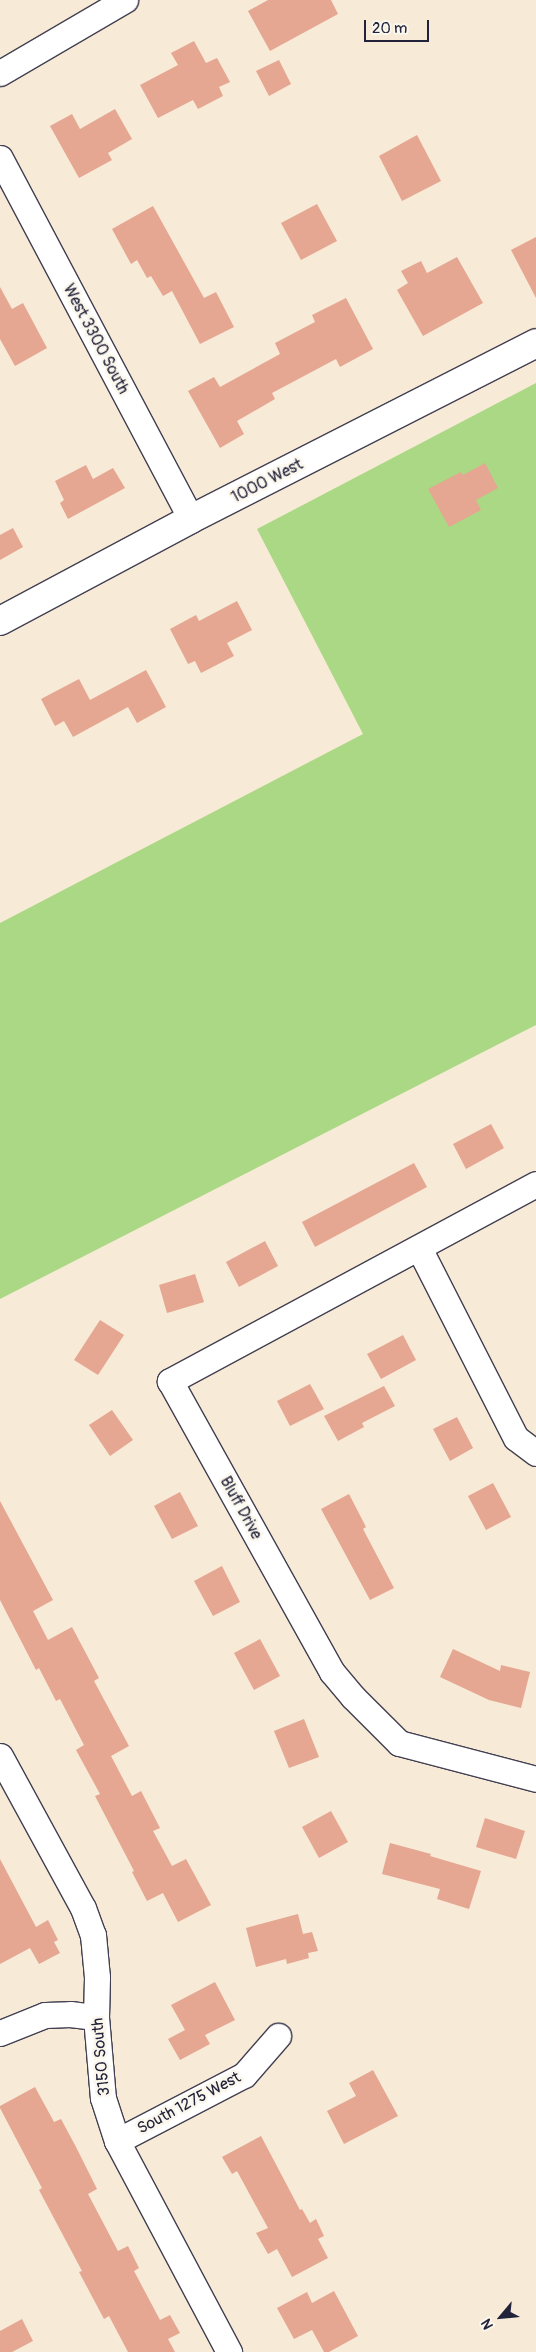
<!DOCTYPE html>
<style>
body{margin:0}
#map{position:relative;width:536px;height:2352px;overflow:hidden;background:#f7ead6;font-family:Pangolin,sans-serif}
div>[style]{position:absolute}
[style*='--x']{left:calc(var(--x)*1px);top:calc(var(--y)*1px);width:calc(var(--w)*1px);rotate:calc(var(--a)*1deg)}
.green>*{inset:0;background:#abd884}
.building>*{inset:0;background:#e5a692}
.roads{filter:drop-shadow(1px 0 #424052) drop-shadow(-1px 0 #424052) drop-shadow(0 1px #424052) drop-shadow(0 -1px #424052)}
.street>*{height:25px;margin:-12.5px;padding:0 12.5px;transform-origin:12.5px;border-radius:12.5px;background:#fff}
.secondary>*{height:28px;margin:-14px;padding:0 14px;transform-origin:14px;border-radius:14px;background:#fff}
span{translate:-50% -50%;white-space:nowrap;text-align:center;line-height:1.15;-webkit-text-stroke:5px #fbf7ec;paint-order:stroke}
.street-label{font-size:16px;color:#22223b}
.north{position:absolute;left:476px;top:2292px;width:50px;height:50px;-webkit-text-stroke:4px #fbf7ec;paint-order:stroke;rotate:242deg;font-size:14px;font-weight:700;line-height:20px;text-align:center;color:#22223b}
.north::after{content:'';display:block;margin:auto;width:18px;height:22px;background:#22223b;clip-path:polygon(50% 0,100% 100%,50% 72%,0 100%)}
.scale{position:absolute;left:364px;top:20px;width:65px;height:22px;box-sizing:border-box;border:2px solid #22223b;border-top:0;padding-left:6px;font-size:15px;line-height:18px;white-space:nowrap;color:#22223b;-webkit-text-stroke:4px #fbf7ec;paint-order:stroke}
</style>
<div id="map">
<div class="green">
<div style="clip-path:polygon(536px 383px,536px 1025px,0 1299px,0 923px,363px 734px,257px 529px)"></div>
</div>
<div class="building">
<div style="clip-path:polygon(268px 0,331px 0,338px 14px,270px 51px,248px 11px)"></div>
<div style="clip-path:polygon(194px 41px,206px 63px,217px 58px,230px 82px,219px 87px,223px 96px,198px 109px,193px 100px,158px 118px,140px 85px,178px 65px,171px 53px)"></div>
<div style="clip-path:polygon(279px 60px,291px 84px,269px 96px,256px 71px)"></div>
<div style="clip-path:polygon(115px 109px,132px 139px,108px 153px,112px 160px,79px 178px,50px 126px,72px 114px,80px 129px)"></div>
<div style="clip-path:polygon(417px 135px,441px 181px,402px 201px,379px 156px)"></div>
<div style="clip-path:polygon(317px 204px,337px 241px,301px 260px,281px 223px)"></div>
<div style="clip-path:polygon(153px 206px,204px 298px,216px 292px,234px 327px,200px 344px,172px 291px,163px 296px,151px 276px,147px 278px,137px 260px,131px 264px,112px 229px)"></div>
<div style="clip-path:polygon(536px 237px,536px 298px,511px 250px)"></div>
<div style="clip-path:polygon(457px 257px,483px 303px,423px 336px,397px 290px,408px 283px,401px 271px,421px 261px,427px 273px)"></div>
<div style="clip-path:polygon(0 287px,12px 309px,23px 303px,47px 348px,15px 366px,0 339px)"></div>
<div style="clip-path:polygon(346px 298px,373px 349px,340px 367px,336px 359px,272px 393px,275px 399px,237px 421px,244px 434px,220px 448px,188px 391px,214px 377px,220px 387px,280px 354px,275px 343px,315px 322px,312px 315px)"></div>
<div style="clip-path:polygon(485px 463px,498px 488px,476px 500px,481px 510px,449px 527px,428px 489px,461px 472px,463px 475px)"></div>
<div style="clip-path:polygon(86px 465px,93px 479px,113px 468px,125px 488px,68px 519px,60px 503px,64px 500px,55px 481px)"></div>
<div style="clip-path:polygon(13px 528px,23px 547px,0 560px,0 535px)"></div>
<div style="clip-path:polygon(237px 601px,252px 630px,227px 643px,234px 656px,201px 673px,195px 661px,188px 664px,170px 629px,196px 615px,199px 621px)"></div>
<div style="clip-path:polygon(146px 670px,166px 707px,137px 723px,128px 707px,73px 737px,64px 721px,55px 726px,41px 699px,79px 679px,90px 700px)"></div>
<div style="clip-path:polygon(491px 1124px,504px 1148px,466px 1169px,453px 1144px)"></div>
<div style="clip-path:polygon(414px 1163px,427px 1187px,315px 1247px,302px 1222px)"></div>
<div style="clip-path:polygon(265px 1241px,278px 1266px,239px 1287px,226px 1262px)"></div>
<div style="clip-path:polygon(195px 1274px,204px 1302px,167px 1313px,159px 1285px)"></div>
<div style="clip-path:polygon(100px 1320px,124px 1335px,98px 1375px,74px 1360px)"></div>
<div style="clip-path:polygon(403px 1335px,416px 1360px,381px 1379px,367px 1354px)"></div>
<div style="clip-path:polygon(310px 1384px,324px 1409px,290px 1426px,277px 1401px)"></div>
<div style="clip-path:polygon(384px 1386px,395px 1406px,362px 1423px,364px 1427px,338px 1441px,324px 1416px)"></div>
<div style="clip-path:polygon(112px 1410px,133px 1440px,110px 1456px,89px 1425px)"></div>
<div style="clip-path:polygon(457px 1417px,473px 1448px,450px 1461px,433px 1429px)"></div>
<div style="clip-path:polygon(493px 1483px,511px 1517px,486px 1530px,468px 1496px)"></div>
<div style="clip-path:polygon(180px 1492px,198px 1526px,172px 1539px,154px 1506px)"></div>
<div style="clip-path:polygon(349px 1494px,366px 1527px,363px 1529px,394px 1588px,370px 1600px,321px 1509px)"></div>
<div style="clip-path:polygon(0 1501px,53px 1600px,33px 1611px,48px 1640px,72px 1627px,99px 1678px,94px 1681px,129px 1746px,111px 1756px,132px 1796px,141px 1791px,160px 1828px,153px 1831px,172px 1866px,186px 1859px,211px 1905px,178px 1922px,163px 1893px,147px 1901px,132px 1872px,134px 1871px,95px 1796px,100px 1794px,76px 1750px,84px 1745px,60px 1699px,56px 1701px,39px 1668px,36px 1670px,0 1600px)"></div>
<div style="clip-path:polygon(222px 1566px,240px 1602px,213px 1616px,194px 1581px)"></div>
<div style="clip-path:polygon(260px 1639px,280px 1676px,254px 1690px,234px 1653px)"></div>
<div style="clip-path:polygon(453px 1649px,500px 1671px,501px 1665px,530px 1672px,521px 1708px,489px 1700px,440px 1677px)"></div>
<div style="clip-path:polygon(304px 1719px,319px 1757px,289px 1768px,274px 1731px)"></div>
<div style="clip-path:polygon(331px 1811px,348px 1842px,319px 1858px,302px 1827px)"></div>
<div style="clip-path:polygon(485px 1818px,525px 1831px,516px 1859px,476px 1847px)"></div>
<div style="clip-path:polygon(390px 1843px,431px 1854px,430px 1856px,481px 1871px,469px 1909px,437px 1899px,440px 1889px,382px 1874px)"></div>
<div style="clip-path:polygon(0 1859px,36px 1927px,48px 1920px,58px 1940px,54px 1942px,60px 1953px,39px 1964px,30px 1948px,0 1964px)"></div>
<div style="clip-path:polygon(298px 1914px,303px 1934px,312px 1932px,318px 1951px,308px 1953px,309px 1958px,287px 1964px,286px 1959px,256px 1967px,246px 1928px)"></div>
<div style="clip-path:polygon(215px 1982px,235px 2020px,205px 2035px,210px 2044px,180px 2060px,168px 2039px,185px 2030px,171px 2005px)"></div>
<div style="clip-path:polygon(373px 2070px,398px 2116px,344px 2144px,327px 2111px,356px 2096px,349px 2083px)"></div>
<div style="clip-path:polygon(35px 2087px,54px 2122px,61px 2119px,76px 2147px,97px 2189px,88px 2194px,118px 2251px,128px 2246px,139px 2268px,134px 2271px,160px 2320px,170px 2315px,180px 2333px,168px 2339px,175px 2352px,128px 2352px,109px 2316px,104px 2319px,79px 2272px,82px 2271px,39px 2190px,42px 2188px,0 2108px,0 2106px)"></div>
<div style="clip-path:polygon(261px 2136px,300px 2210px,302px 2209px,310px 2223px,316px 2219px,324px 2236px,318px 2239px,328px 2258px,292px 2277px,277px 2249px,268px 2254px,256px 2233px,268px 2228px,237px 2171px,232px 2174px,222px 2157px)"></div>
<div style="clip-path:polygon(334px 2291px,358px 2336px,329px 2352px,324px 2352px,312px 2330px,294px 2339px,277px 2308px,307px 2292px,312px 2303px)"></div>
<div style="clip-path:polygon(22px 2319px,33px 2341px,12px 2352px,0 2352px,0 2331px)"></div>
</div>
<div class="roads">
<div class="street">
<div style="--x:0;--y:73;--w:145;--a:-30.3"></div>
<div style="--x:0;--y:158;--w:408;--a:62.1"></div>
<div style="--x:536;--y:1184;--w:416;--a:151.7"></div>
<div style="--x:170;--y:1381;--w:333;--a:60.9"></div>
<div style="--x:332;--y:1672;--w:33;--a:50"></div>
<div style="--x:353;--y:1697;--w:65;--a:45"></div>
<div style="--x:399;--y:1743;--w:142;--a:14.7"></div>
<div style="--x:419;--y:1248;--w:213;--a:63"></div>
<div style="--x:516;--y:1438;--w:25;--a:37"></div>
<div style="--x:0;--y:1756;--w:173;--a:61.4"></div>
<div style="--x:83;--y:1908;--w:29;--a:70"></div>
<div style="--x:93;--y:1935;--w:42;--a:84.6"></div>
<div style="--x:97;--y:1977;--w:40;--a:91.4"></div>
<div style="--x:96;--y:2017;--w:81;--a:85.1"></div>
<div style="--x:103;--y:2098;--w:45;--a:72"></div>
<div style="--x:117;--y:2141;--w:239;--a:62"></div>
<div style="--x:0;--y:2033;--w:48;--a:-21.8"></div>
<div style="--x:45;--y:2015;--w:25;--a:-2"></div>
<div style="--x:70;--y:2014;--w:26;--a:7"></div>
<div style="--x:117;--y:2141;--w:143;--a:-27.5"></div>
<div style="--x:244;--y:2075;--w:52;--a:-48.9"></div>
</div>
<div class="secondary">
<div style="--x:0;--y:621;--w:217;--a:-28.1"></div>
<div style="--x:191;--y:519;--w:387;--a:-27"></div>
</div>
</div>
<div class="street-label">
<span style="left:96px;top:339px;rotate:62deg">West 3300 South</span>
<span style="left:267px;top:481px;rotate:-27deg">1000 West</span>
<span style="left:241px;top:1508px;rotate:61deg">Bluff Drive</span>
<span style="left:101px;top:2057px;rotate:-95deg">3150 South</span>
<span style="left:189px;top:2103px;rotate:-28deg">South 1275 West</span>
</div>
<div class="north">N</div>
<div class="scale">20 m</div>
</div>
